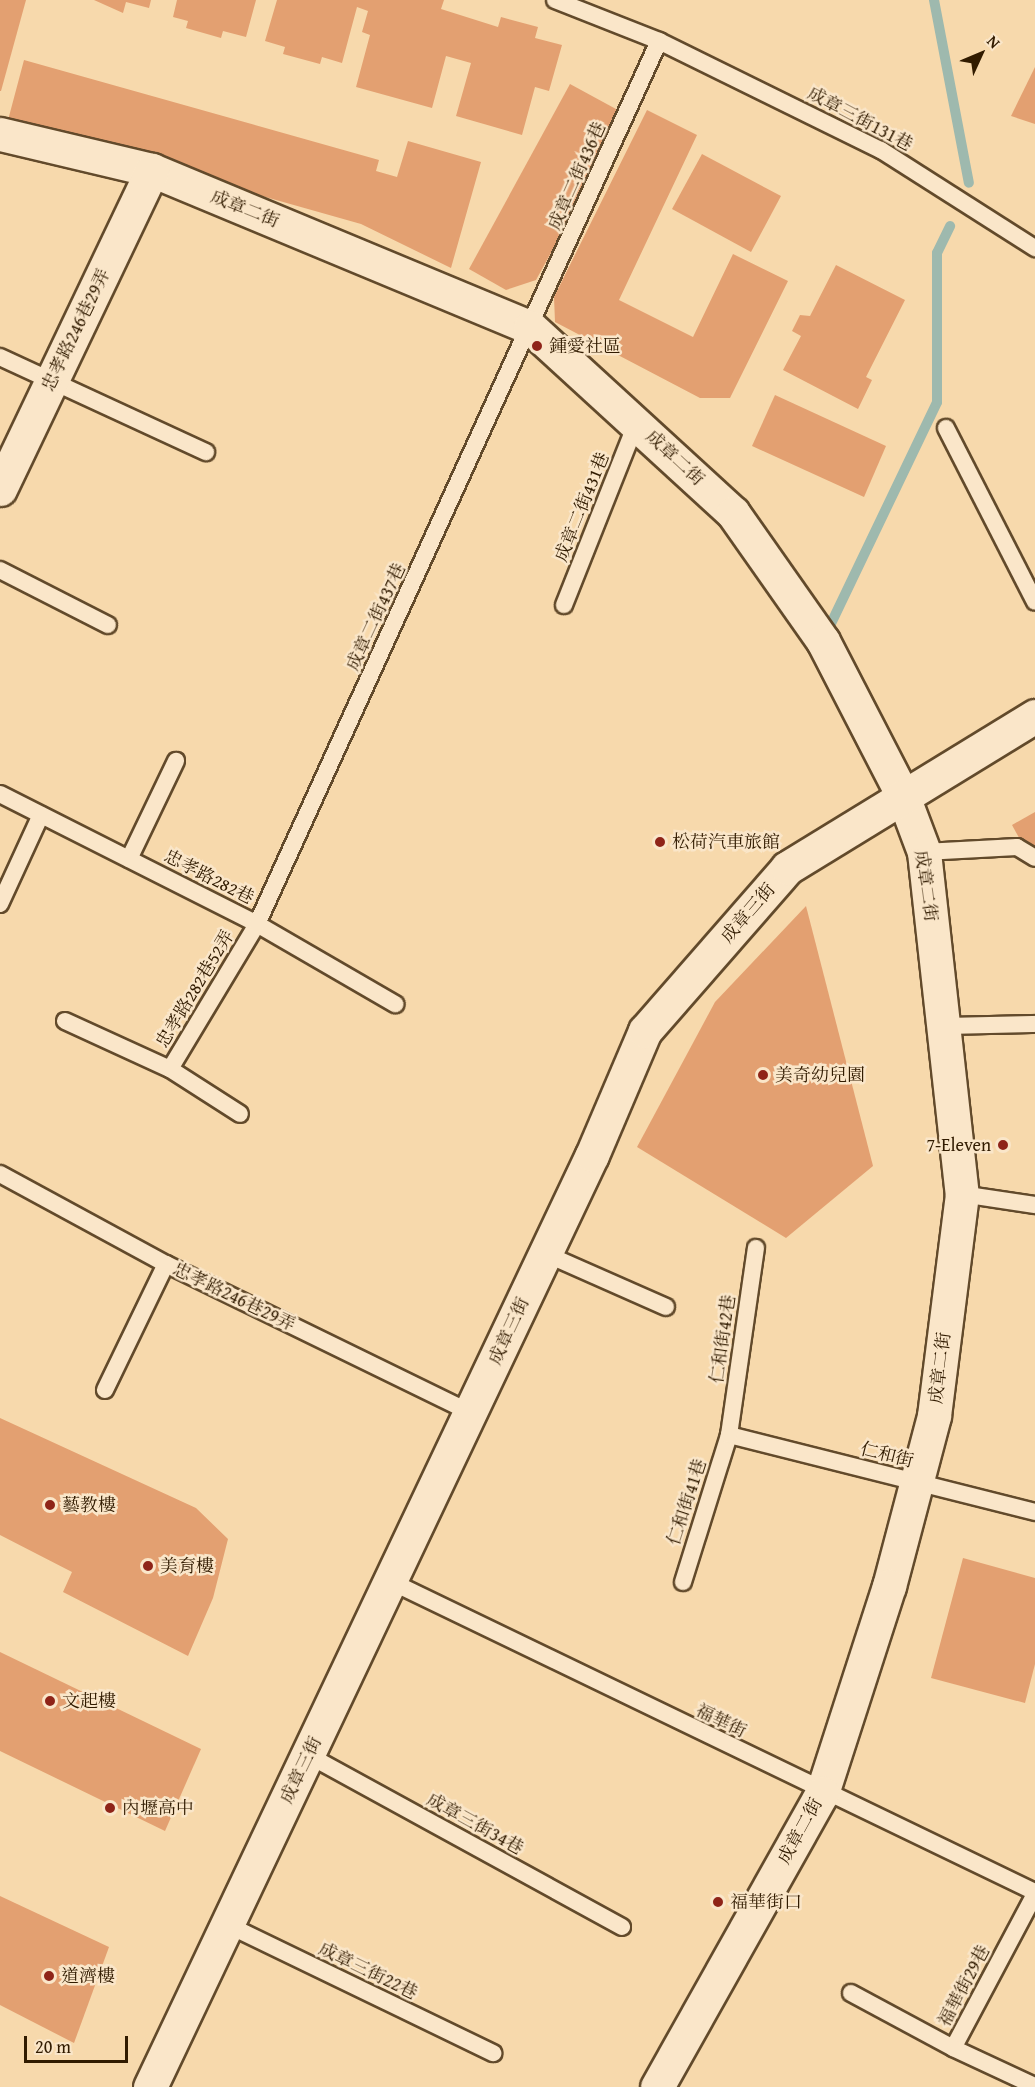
<!DOCTYPE html>
<meta charset="utf-8">
<style>
body{margin:0}
#map{position:relative;width:1035px;height:2087px;overflow:hidden;background:#f7d9ac;font-family:"Gentium Book Plus","Noto Serif TC",serif}
div>[style]{position:absolute}
[style*='--x']{left:calc(var(--x)*1px);top:calc(var(--y)*1px);width:calc(var(--w)*1px);rotate:calc(var(--a)*1deg)}
.stream>*{height:10px;margin:-5px;padding:0 5px;transform-origin:5px;border-radius:5px;background:#9eb9ae}
.building>*{inset:0;background:#e3a071}
.roads{filter:drop-shadow(2px 0 #624a2b) drop-shadow(-2px 0 #624a2b) drop-shadow(0 2px #624a2b) drop-shadow(0 -2px #624a2b)}
.service>*{height:16px;margin:-8px;padding:0 8px;transform-origin:8px;border-radius:8px;background:#fae6c9}
.minor>*{height:33px;margin:-16.5px;padding:0 16.5px;transform-origin:16.5px;border-radius:16.5px;background:#fae6c9}
.dots>*{width:16px;height:16px;translate:-50% -50%;box-sizing:border-box;border:3px solid #fae6c9;border-radius:50%}
span{translate:-50% -50%;white-space:nowrap;text-align:center;line-height:1.15;-webkit-text-stroke:5px #fae6c9;paint-order:stroke}
.street-label{font-size:18px;color:#311b00}
.poi-label{font-size:18px;color:#311b00}
.left{translate:0 -50%;text-align:left}
.right{translate:-100% -50%;text-align:right}
.north{position:absolute;left:951px;top:24px;width:60px;height:60px;-webkit-text-stroke:4px #fae6c9;paint-order:stroke;rotate:46deg;font-size:16px;font-weight:700;line-height:24px;text-align:center;color:#311b00}
.north::after{content:'';display:block;margin:auto;width:21px;height:27px;background:#311b00;clip-path:polygon(50% 0,100% 100%,50% 72%,0 100%)}
.scale{position:absolute;left:24px;top:2036px;width:104px;height:27px;box-sizing:border-box;border:3px solid #311b00;border-top:0;padding-left:8px;font-size:18px;line-height:21px;white-space:nowrap;color:#311b00;-webkit-text-stroke:4px #fae6c9;paint-order:stroke}
</style>
<div id="map">
<div class="stream">
<div style="--x:934;--y:0;--w:186;--a:79.2"></div>
<div style="--x:826;--y:634;--w:257;--a:-64.4"></div>
<div style="--x:937;--y:402;--w:149;--a:-90"></div>
<div style="--x:937;--y:253;--w:30;--a:-64"></div>
</div>
<div class="building">
<div style="clip-path:polygon(0 0,26px 0,1px 91px,0 91px)"></div>
<div style="clip-path:polygon(94px 0,151px 0,149px 8px,126px 2px,123px 13px)"></div>
<div style="clip-path:polygon(177px 0,256px 0,246px 37px,223px 31px,221px 38px,186px 28px,188px 21px,173px 17px)"></div>
<div style="clip-path:polygon(277px 0,444px 0,441px 9px,498px 27px,501px 17px,538px 27px,535px 38px,562px 45px,549px 91px,535px 87px,522px 135px,456px 116px,471px 63px,446px 56px,432px 108px,356px 87px,370px 35px,362px 32px,368px 11px,357px 7px,342px 63px,322px 57px,320px 64px,283px 54px,285px 47px,265px 41px)"></div>
<div style="clip-path:polygon(24px 60px,379px 160px,376px 171px,397px 177px,408px 141px,481px 162px,451px 268px,361px 224px,7px 124px)"></div>
<div style="clip-path:polygon(1035px 67px,1035px 124px,1011px 116px)"></div>
<div style="clip-path:polygon(570px 84px,627px 115px,536px 280px,506px 290px,469px 269px)"></div>
<div style="clip-path:polygon(647px 110px,697px 135px,619px 300px,693px 337px,733px 254px,788px 281px,730px 398px,700px 398px,555px 322px,554px 297px)"></div>
<div style="clip-path:polygon(702px 154px,781px 196px,751px 252px,672px 209px)"></div>
<div style="clip-path:polygon(836px 265px,905px 300px,866px 377px,872px 380px,858px 409px,783px 370px,801px 336px,792px 331px,800px 315px,810px 316px)"></div>
<div style="clip-path:polygon(775px 395px,886px 446px,864px 497px,752px 446px)"></div>
<div style="clip-path:polygon(1035px 812px,1035px 867px,1012px 825px)"></div>
<div style="clip-path:polygon(806px 906px,873px 1166px,786px 1238px,637px 1147px,715px 1002px)"></div>
<div style="clip-path:polygon(0 1418px,196px 1508px,228px 1539px,213px 1598px,188px 1656px,63px 1592px,72px 1572px,0 1535px)"></div>
<div style="clip-path:polygon(963px 1558px,1035px 1578px,1035px 1664px,1025px 1703px,931px 1678px)"></div>
<div style="clip-path:polygon(0 1652px,201px 1749px,165px 1831px,0 1751px)"></div>
<div style="clip-path:polygon(0 1896px,109px 1947px,74px 2043px,0 2005px)"></div>
</div>
<div class="roads">
<div class="service">
<div style="--x:555;--y:0;--w:112;--a:21.5"></div>
<div style="--x:659;--y:41;--w:247;--a:26.2"></div>
<div style="--x:881;--y:150;--w:183;--a:32.5"></div>
<div style="--x:0;--y:357;--w:227;--a:24.8"></div>
<div style="--x:946;--y:428;--w:195;--a:62.9"></div>
<div style="--x:0;--y:570;--w:121;--a:27"></div>
<div style="--x:564;--y:605;--w:197;--a:-68.3"></div>
<div style="--x:0;--y:794;--w:288;--a:26.8"></div>
<div style="--x:257;--y:924;--w:160;--a:30.1"></div>
<div style="--x:924;--y:852;--w:93;--a:-3.1"></div>
<div style="--x:1017;--y:847;--w:21;--a:31"></div>
<div style="--x:129;--y:859;--w:109;--a:-64.4"></div>
<div style="--x:0;--y:904;--w:98;--a:-65.3"></div>
<div style="--x:65;--y:1021;--w:115;--a:24.6"></div>
<div style="--x:170;--y:1069;--w:169;--a:-59"></div>
<div style="--x:257;--y:924;--w:970;--a:-65.52"></div>
<div style="--x:944;--y:1026;--w:91;--a:-1.3"></div>
<div style="--x:170;--y:1069;--w:83;--a:32.7"></div>
<div style="--x:0;--y:1174;--w:189;--a:28.5"></div>
<div style="--x:166;--y:1264;--w:339;--a:26"></div>
<div style="--x:962;--y:1194;--w:74;--a:8.6"></div>
<div style="--x:546;--y:1254;--w:131;--a:23.8"></div>
<div style="--x:105;--y:1390;--w:140;--a:-64.2"></div>
<div style="--x:729;--y:1435;--w:316;--a:14.1"></div>
<div style="--x:392;--y:1582;--w:714;--a:25.74"></div>
<div style="--x:683;--y:1582;--w:154;--a:-72.6"></div>
<div style="--x:729;--y:1435;--w:189;--a:-81.8"></div>
<div style="--x:308;--y:1755;--w:358;--a:28.7"></div>
<div style="--x:1035;--y:1894;--w:174;--a:118"></div>
<div style="--x:953;--y:2048;--w:90;--a:24.9"></div>
<div style="--x:226;--y:1924;--w:297;--a:25.8"></div>
<div style="--x:851;--y:1993;--w:116;--a:28.3"></div>
</div>
<div class="minor">
<div style="--x:0;--y:134;--w:156;--a:13.3"></div>
<div style="--x:152;--y:170;--w:409;--a:22.6"></div>
<div style="--x:530;--y:327;--w:275;--a:42.5"></div>
<div style="--x:733;--y:513;--w:156;--a:54.9"></div>
<div style="--x:823;--y:641;--w:174;--a:62.7"></div>
<div style="--x:903;--y:796;--w:60;--a:69.4"></div>
<div style="--x:924;--y:852;--w:344;--a:83.7"></div>
<div style="--x:962;--y:1194;--w:224;--a:97.2"></div>
<div style="--x:934;--y:1416;--w:176;--a:104.8"></div>
<div style="--x:889;--y:1586;--w:218;--a:107.9"></div>
<div style="--x:822;--y:1793;--w:337;--a:119.3"></div>
<div style="--x:0;--y:489;--w:353;--a:-64.5"></div>
<div style="--x:150;--y:2087;--w:1031;--a:-64.63"></div>
<div style="--x:592;--y:1155;--w:135;--a:-66.9"></div>
<div style="--x:645;--y:1031;--w:216;--a:-48.9"></div>
<div style="--x:787;--y:868;--w:291;--a:-31.5"></div>
</div>
</div>
<div class="dots">
<div style="left:537px;top:346px;background:#8f2418"></div>
<div style="left:660px;top:842px;background:#8f2418"></div>
<div style="left:763px;top:1075px;background:#8f2418"></div>
<div style="left:1003px;top:1145px;background:#8f2418"></div>
<div style="left:50px;top:1505px;background:#8f2418"></div>
<div style="left:148px;top:1566px;background:#8f2418"></div>
<div style="left:50px;top:1701px;background:#8f2418"></div>
<div style="left:110px;top:1808px;background:#8f2418"></div>
<div style="left:718px;top:1902px;background:#8f2418"></div>
<div style="left:49px;top:1976px;background:#8f2418"></div>
</div>
<div class="street-label">
<span style="left:860px;top:119px;rotate:28deg">成章三街131巷</span>
<span style="left:577px;top:176px;rotate:-66deg">成章二街436巷</span>
<span style="left:245px;top:209px;rotate:22deg">成章二街</span>
<span style="left:76px;top:330px;rotate:-64deg">忠孝路246巷29弄</span>
<span style="left:675px;top:458px;rotate:43deg">成章二街</span>
<span style="left:582px;top:507px;rotate:-68deg">成章二街431巷</span>
<span style="left:376px;top:617px;rotate:-65deg">成章二街437巷</span>
<span style="left:209px;top:877px;rotate:27deg">忠孝路282巷</span>
<span style="left:926px;top:886px;rotate:82deg">成章二街</span>
<span style="left:748px;top:913px;rotate:-49deg">成章三街</span>
<span style="left:195px;top:989px;rotate:-59deg">忠孝路282巷52弄</span>
<span style="left:234px;top:1297px;rotate:26deg">忠孝路246巷29弄</span>
<span style="left:509px;top:1331px;rotate:-65deg">成章三街</span>
<span style="left:723px;top:1339px;rotate:-82deg">仁和街42巷</span>
<span style="left:940px;top:1368px;rotate:-83deg">成章二街</span>
<span style="left:887px;top:1455px;rotate:14deg">仁和街</span>
<span style="left:687px;top:1502px;rotate:-72deg">仁和街41巷</span>
<span style="left:721px;top:1721px;rotate:26deg">福華街</span>
<span style="left:301px;top:1770px;rotate:-64deg">成章三街</span>
<span style="left:475px;top:1824px;rotate:29deg">成章三街34巷</span>
<span style="left:800px;top:1831px;rotate:-61deg">成章二街</span>
<span style="left:368px;top:1971px;rotate:26deg">成章三街22巷</span>
<span style="left:964px;top:1986px;rotate:-62deg">福華街29巷</span>
</div>
<div class="poi-label">
<span class="left" style="left:549px;top:346px">鍾愛社區</span>
<span class="left" style="left:672px;top:842px">松荷汽車旅館</span>
<span class="left" style="left:775px;top:1075px">美奇幼兒園</span>
<span class="right" style="left:991px;top:1145px">7-Eleven</span>
<span class="left" style="left:62px;top:1505px">藝教樓</span>
<span class="left" style="left:160px;top:1566px">美育樓</span>
<span class="left" style="left:62px;top:1701px">文起樓</span>
<span class="left" style="left:122px;top:1808px">內壢高中</span>
<span class="left" style="left:730px;top:1902px">福華街口</span>
<span class="left" style="left:61px;top:1976px">道濟樓</span>
</div>
<div class="north">N</div>
<div class="scale">20 m</div>
</div>
